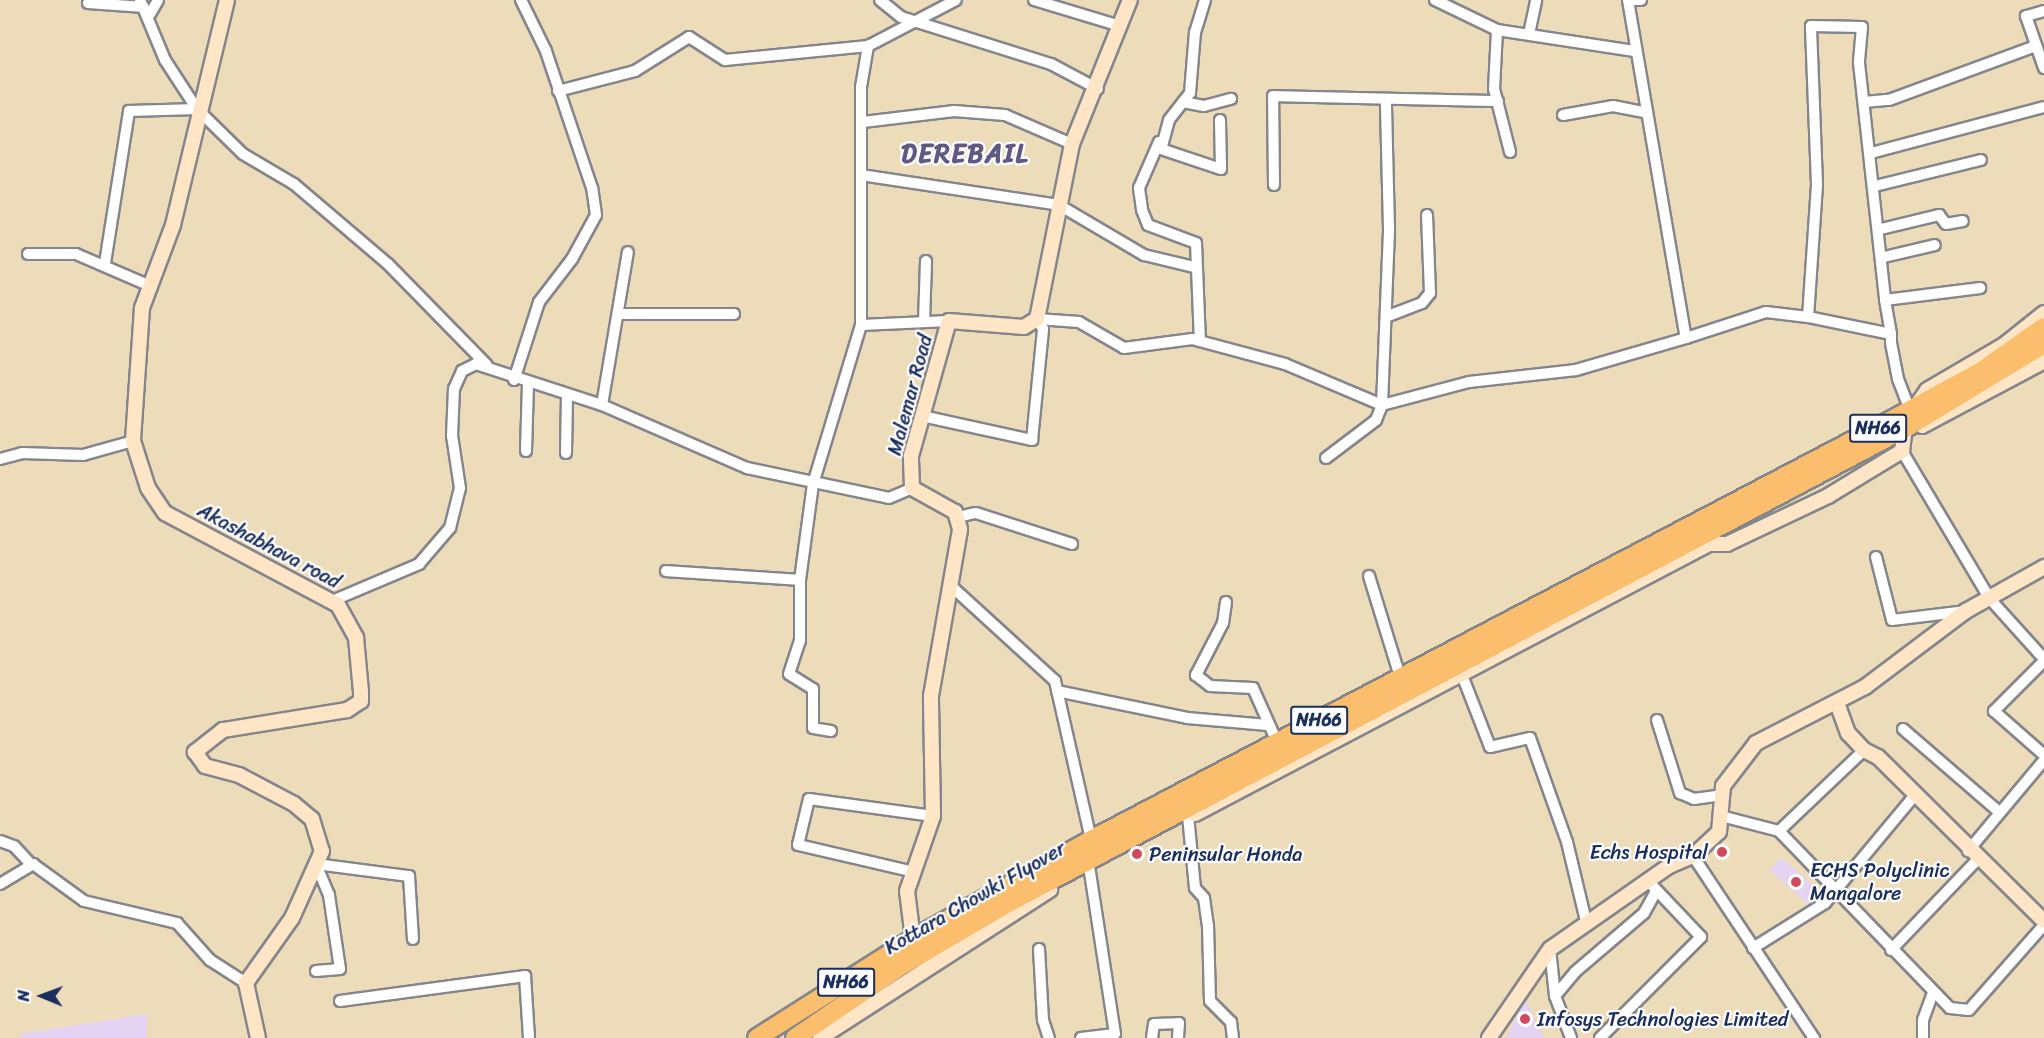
<!DOCTYPE html>
<style>
body{margin:0}
#map{position:relative;width:2044px;height:1038px;overflow:hidden;background:#eddcba;font-family:Sriracha,sans-serif}
div>[style]{position:absolute}
[style*='--x']{left:calc(var(--x)*1px);top:calc(var(--y)*1px);width:calc(var(--w)*1px);rotate:calc(var(--a)*1deg)}
.built>*{inset:0;background:#e4d3f2}
.roads{filter:drop-shadow(2px 0 #84868c) drop-shadow(-2px 0 #84868c) drop-shadow(0 2px #84868c) drop-shadow(0 -2px #84868c)}
.street>*{height:10px;margin:-5px;padding:0 5px;transform-origin:5px;border-radius:5px;background:#fff}
.secondary>*{height:14px;margin:-7px;padding:0 7px;transform-origin:7px;border-radius:7px;background:#fde5c5}
.highway>*{height:18px;margin:-9px;padding:0 9px;transform-origin:9px;border-radius:9px;background:#fabe6d}
.dots>*{width:16px;height:16px;translate:-50% -50%;box-sizing:border-box;border:3px solid #fff;border-radius:50%}
span{translate:-50% -50%;white-space:nowrap;text-align:center;line-height:1.15;-webkit-text-stroke:4.5px #fff;paint-order:stroke}
.shield-label span{padding:2px 4px;background:#fff;border:2px solid;border-radius:4px;-webkit-text-stroke-width:0}
.shield-label{font-size:18px;color:#1b2f5e;font-weight:700}
.street-label{font-size:20px;color:#1b2f5e}
.poi-label{font-size:20px;color:#1b2f5e}
.right{translate:-100% -50%;text-align:right}
.left{translate:0 -50%;text-align:left}
.district-label{font-size:26px;color:#5f5983;font-weight:700;letter-spacing:1.5px}
.north{position:absolute;left:12px;top:966px;width:60px;height:60px;-webkit-text-stroke:4px #fff;paint-order:stroke;rotate:271deg;font-size:16px;font-weight:700;line-height:24px;text-align:center;color:#1b2f5e}
.north::after{content:'';display:block;margin:auto;width:21px;height:27px;background:#1b2f5e;clip-path:polygon(50% 0,100% 100%,50% 72%,0 100%)}
</style>
<div id="map">
<div class="built">
<div style="clip-path:polygon(1781px 857px,1823px 894px,1809px 905px,1770px 870px)"></div>
<div style="clip-path:polygon(1525px 999px,1544px 1038px,1506px 1038px)"></div>
<div style="clip-path:polygon(147px 1014px,146px 1038px,21px 1038px,20px 1034px)"></div>
</div>
<div class="roads">
<div class="street">
<div style="--x:140;--y:0;--w:65;--a:67.4"></div>
<div style="--x:165;--y:60;--w:59;--a:56.9"></div>
<div style="--x:197;--y:109;--w:64;--a:44.4"></div>
<div style="--x:243;--y:154;--w:59;--a:30.5"></div>
<div style="--x:294;--y:184;--w:123;--a:40.4"></div>
<div style="--x:388;--y:264;--w:141;--a:45.6"></div>
<div style="--x:880;--y:0;--w:27;--a:39"></div>
<div style="--x:901;--y:17;--w:157;--a:17.4"></div>
<div style="--x:1051;--y:64;--w:53;--a:28"></div>
<div style="--x:1034;--y:0;--w:90;--a:16.8"></div>
<div style="--x:1205;--y:0;--w:34;--a:107"></div>
<div style="--x:1195;--y:32;--w:61;--a:94.7"></div>
<div style="--x:1190;--y:93;--w:34;--a:128"></div>
<div style="--x:1169;--y:120;--w:30;--a:105"></div>
<div style="--x:1161;--y:149;--w:63;--a:18.4"></div>
<div style="--x:1221;--y:169;--w:49;--a:-91.2"></div>
<div style="--x:1435;--y:0;--w:69;--a:25.8"></div>
<div style="--x:1497;--y:30;--w:139;--a:8.7"></div>
<div style="--x:1628;--y:0;--w:343;--a:80.3"></div>
<div style="--x:1686;--y:338;--w:84;--a:-18"></div>
<div style="--x:1766;--y:312;--w:42;--a:6.8"></div>
<div style="--x:1628;--y:0;--w:13;--a:0"></div>
<div style="--x:88;--y:3;--w:56;--a:4.1"></div>
<div style="--x:2044;--y:11;--w:19;--a:164"></div>
<div style="--x:2026;--y:16;--w:55;--a:70.9"></div>
<div style="--x:150;--y:14;--w:16;--a:-60"></div>
<div style="--x:1497;--y:30;--w:59;--a:92.9"></div>
<div style="--x:1494;--y:89;--w:65;--a:75.7"></div>
<div style="--x:1529;--y:34;--w:35;--a:-78"></div>
<div style="--x:558;--y:91;--w:80;--a:-14.6"></div>
<div style="--x:635;--y:71;--w:64;--a:-32.2"></div>
<div style="--x:689;--y:37;--w:43;--a:32.6"></div>
<div style="--x:725;--y:60;--w:144;--a:-5.6"></div>
<div style="--x:1183;--y:102;--w:21;--a:11"></div>
<div style="--x:1204;--y:106;--w:28;--a:-15"></div>
<div style="--x:1864;--y:102;--w:25;--a:-5"></div>
<div style="--x:1889;--y:100;--w:157;--a:-20.2"></div>
<div style="--x:1563;--y:115;--w:51;--a:-10.2"></div>
<div style="--x:1613;--y:106;--w:33;--a:11"></div>
<div style="--x:863;--y:122;--w:92;--a:-6.9"></div>
<div style="--x:954;--y:111;--w:51;--a:4.5"></div>
<div style="--x:1005;--y:115;--w:73;--a:23.4"></div>
<div style="--x:1159;--y:142;--w:50;--a:113.5"></div>
<div style="--x:1139;--y:188;--w:22;--a:82"></div>
<div style="--x:1142;--y:210;--w:16;--a:68"></div>
<div style="--x:1148;--y:225;--w:51;--a:20.6"></div>
<div style="--x:1196;--y:243;--w:98;--a:87.7"></div>
<div style="--x:1871;--y:153;--w:179;--a:-14.9"></div>
<div style="--x:861;--y:175;--w:200;--a:8.6"></div>
<div style="--x:1059;--y:205;--w:99;--a:30.5"></div>
<div style="--x:1144;--y:255;--w:51;--a:13.5"></div>
<div style="--x:1274;--y:185;--w:89;--a:-90.6"></div>
<div style="--x:1273;--y:96;--w:225;--a:1.3"></div>
<div style="--x:1875;--y:186;--w:109;--a:-13.8"></div>
<div style="--x:1881;--y:229;--w:60;--a:-13.6"></div>
<div style="--x:1939;--y:215;--w:11;--a:52"></div>
<div style="--x:1946;--y:224;--w:17;--a:-10"></div>
<div style="--x:28;--y:254;--w:48;--a:0"></div>
<div style="--x:76;--y:254;--w:78;--a:23.3"></div>
<div style="--x:1884;--y:257;--w:52;--a:-13.2"></div>
<div style="--x:105;--y:263;--w:154;--a:-81"></div>
<div style="--x:129;--y:111;--w:68;--a:-1.7"></div>
<div style="--x:1885;--y:300;--w:96;--a:-7.2"></div>
<div style="--x:620;--y:314;--w:114;--a:0"></div>
<div style="--x:1388;--y:316;--w:36;--a:-21"></div>
<div style="--x:1422;--y:303;--w:13;--a:-51"></div>
<div style="--x:1430;--y:293;--w:78;--a:-92.2"></div>
<div style="--x:1037;--y:319;--w:42;--a:4.1"></div>
<div style="--x:1079;--y:322;--w:52;--a:30"></div>
<div style="--x:1124;--y:348;--w:69;--a:-7.5"></div>
<div style="--x:1192;--y:339;--w:96;--a:15"></div>
<div style="--x:1285;--y:364;--w:105;--a:22.9"></div>
<div style="--x:1382;--y:405;--w:90;--a:-14.8"></div>
<div style="--x:1469;--y:382;--w:108;--a:-6.4"></div>
<div style="--x:1576;--y:370;--w:115;--a:-16.2"></div>
<div style="--x:949;--y:321;--w:88;--a:177.4"></div>
<div style="--x:861;--y:325;--w:238;--a:-90"></div>
<div style="--x:861;--y:87;--w:42;--a:-80.3"></div>
<div style="--x:868;--y:46;--w:99;--a:-27.6"></div>
<div style="--x:924;--y:322;--w:61;--a:-88.1"></div>
<div style="--x:1891;--y:334;--w:85;--a:-168.4"></div>
<div style="--x:1808;--y:317;--w:133;--a:-86.1"></div>
<div style="--x:1817;--y:184;--w:158;--a:-92.2"></div>
<div style="--x:1811;--y:26;--w:51;--a:1.1"></div>
<div style="--x:1862;--y:27;--w:36;--a:95"></div>
<div style="--x:1859;--y:63;--w:238;--a:83.7"></div>
<div style="--x:1885;--y:300;--w:35;--a:80"></div>
<div style="--x:1891;--y:334;--w:9;--a:90"></div>
<div style="--x:1891;--y:343;--w:37;--a:79"></div>
<div style="--x:1898;--y:379;--w:33;--a:69"></div>
<div style="--x:514;--y:380;--w:82;--a:-72.2"></div>
<div style="--x:539;--y:302;--w:54;--a:-52.5"></div>
<div style="--x:572;--y:259;--w:50;--a:-61.4"></div>
<div style="--x:596;--y:215;--w:27;--a:-98"></div>
<div style="--x:592;--y:188;--w:145;--a:-108.6"></div>
<div style="--x:546;--y:51;--w:57;--a:-116.1"></div>
<div style="--x:602;--y:405;--w:155;--a:-80.4"></div>
<div style="--x:922;--y:416;--w:113;--a:12.3"></div>
<div style="--x:1032;--y:440;--w:112;--a:-84.3"></div>
<div style="--x:1043;--y:329;--w:12;--a:-121"></div>
<div style="--x:526;--y:451;--w:67;--a:-88.3"></div>
<div style="--x:1902;--y:451;--w:172;--a:59.3"></div>
<div style="--x:1990;--y:599;--w:81;--a:48"></div>
<div style="--x:566;--y:453;--w:57;--a:-89"></div>
<div style="--x:1326;--y:458;--w:63;--a:-37.2"></div>
<div style="--x:1376;--y:420;--w:16;--a:-68"></div>
<div style="--x:1382;--y:405;--w:176;--a:-87.7"></div>
<div style="--x:1389;--y:229;--w:127;--a:-91.4"></div>
<div style="--x:0;--y:459;--w:23;--a:-15"></div>
<div style="--x:22;--y:453;--w:61;--a:1.9"></div>
<div style="--x:83;--y:455;--w:52;--a:-15.6"></div>
<div style="--x:958;--y:517;--w:18;--a:-13"></div>
<div style="--x:976;--y:513;--w:101;--a:17.9"></div>
<div style="--x:1876;--y:557;--w:65;--a:75.7"></div>
<div style="--x:1892;--y:620;--w:75;--a:-6.9"></div>
<div style="--x:666;--y:571;--w:134;--a:3.8"></div>
<div style="--x:1369;--y:576;--w:106;--a:72.9"></div>
<div style="--x:950;--y:585;--w:142;--a:42.4"></div>
<div style="--x:1055;--y:681;--w:163;--a:77.2"></div>
<div style="--x:332;--y:601;--w:95;--a:-23"></div>
<div style="--x:419;--y:564;--w:48;--a:-49.3"></div>
<div style="--x:450;--y:528;--w:41;--a:-76"></div>
<div style="--x:460;--y:488;--w:53;--a:-98.7"></div>
<div style="--x:452;--y:436;--w:47;--a:-87.6"></div>
<div style="--x:454;--y:389;--w:20;--a:-66"></div>
<div style="--x:462;--y:371;--w:16;--a:-27"></div>
<div style="--x:476;--y:364;--w:133;--a:18"></div>
<div style="--x:602;--y:405;--w:158;--a:23.5"></div>
<div style="--x:747;--y:468;--w:145;--a:11.9"></div>
<div style="--x:889;--y:498;--w:25;--a:-23"></div>
<div style="--x:1226;--y:602;--w:21;--a:98"></div>
<div style="--x:1223;--y:623;--w:59;--a:117.4"></div>
<div style="--x:1196;--y:675;--w:18;--a:38"></div>
<div style="--x:1210;--y:686;--w:43;--a:2.7"></div>
<div style="--x:1253;--y:688;--w:59;--a:66"></div>
<div style="--x:2044;--y:661;--w:71;--a:135"></div>
<div style="--x:1994;--y:711;--w:67;--a:41.3"></div>
<div style="--x:1462;--y:675;--w:77;--a:68.7"></div>
<div style="--x:1490;--y:747;--w:41;--a:-12.7"></div>
<div style="--x:1530;--y:738;--w:110;--a:70.4"></div>
<div style="--x:1567;--y:842;--w:85;--a:76.5"></div>
<div style="--x:1057;--y:691;--w:133;--a:11.7"></div>
<div style="--x:1187;--y:718;--w:81;--a:4.9"></div>
<div style="--x:1657;--y:720;--w:77;--a:72.5"></div>
<div style="--x:1680;--y:793;--w:15;--a:23"></div>
<div style="--x:1694;--y:799;--w:28;--a:-8"></div>
<div style="--x:1903;--y:729;--w:127;--a:40.8"></div>
<div style="--x:831;--y:731;--w:18;--a:-171"></div>
<div style="--x:813;--y:728;--w:39;--a:-90"></div>
<div style="--x:813;--y:689;--w:28;--a:-148"></div>
<div style="--x:789;--y:674;--w:35;--a:-72"></div>
<div style="--x:800;--y:641;--w:61;--a:-90"></div>
<div style="--x:800;--y:580;--w:97;--a:-82.3"></div>
<div style="--x:813;--y:484;--w:166;--a:-73.2"></div>
<div style="--x:1187;--y:805;--w:83;--a:84.5"></div>
<div style="--x:1195;--y:888;--w:13;--a:48"></div>
<div style="--x:1204;--y:898;--w:27;--a:82"></div>
<div style="--x:1208;--y:925;--w:76;--a:88.5"></div>
<div style="--x:1210;--y:1001;--w:30;--a:45"></div>
<div style="--x:1231;--y:1022;--w:16;--a:83"></div>
<div style="--x:1721;--y:816;--w:60;--a:14.5"></div>
<div style="--x:1779;--y:831;--w:246;--a:46"></div>
<div style="--x:1950;--y:1008;--w:19;--a:6"></div>
<div style="--x:1969;--y:1010;--w:113;--a:-48.6"></div>
<div style="--x:1779;--y:831;--w:117;--a:-43.6"></div>
<div style="--x:0;--y:841;--w:15;--a:20"></div>
<div style="--x:14;--y:846;--w:23;--a:47"></div>
<div style="--x:1968;--y:851;--w:119;--a:-50.1"></div>
<div style="--x:1693;--y:856;--w:219;--a:56.4"></div>
<div style="--x:316;--y:864;--w:94;--a:7.4"></div>
<div style="--x:409;--y:876;--w:63;--a:86.4"></div>
<div style="--x:910;--y:871;--w:115;--a:-166.9"></div>
<div style="--x:798;--y:845;--w:47;--a:-76.6"></div>
<div style="--x:809;--y:799;--w:125;--a:7.8"></div>
<div style="--x:0;--y:884;--w:39;--a:-31"></div>
<div style="--x:33;--y:864;--w:63;--a:36"></div>
<div style="--x:84;--y:901;--w:96;--a:13.3"></div>
<div style="--x:177;--y:923;--w:50;--a:48.3"></div>
<div style="--x:210;--y:960;--w:43;--a:32.6"></div>
<div style="--x:1753;--y:948;--w:85;--a:-32"></div>
<div style="--x:1825;--y:903;--w:141;--a:-50.2"></div>
<div style="--x:1039;--y:949;--w:71;--a:86.8"></div>
<div style="--x:1043;--y:1020;--w:19;--a:72"></div>
<div style="--x:1550;--y:949;--w:47;--a:83.9"></div>
<div style="--x:1555;--y:996;--w:45;--a:69.1"></div>
<div style="--x:1891;--y:950;--w:124;--a:-46.3"></div>
<div style="--x:316;--y:971;--w:24;--a:-5"></div>
<div style="--x:340;--y:969;--w:75;--a:-98.5"></div>
<div style="--x:329;--y:895;--w:34;--a:-113"></div>
<div style="--x:1555;--y:996;--w:31;--a:-50"></div>
<div style="--x:1575;--y:972;--w:91;--a:-40.5"></div>
<div style="--x:1644;--y:913;--w:26;--a:-61"></div>
<div style="--x:340;--y:1001;--w:187;--a:-7.7"></div>
<div style="--x:525;--y:976;--w:62;--a:86.3"></div>
<div style="--x:1081;--y:1038;--w:34;--a:-7"></div>
<div style="--x:1115;--y:1034;--w:177;--a:-98.8"></div>
<div style="--x:1152;--y:1038;--w:14;--a:-82"></div>
<div style="--x:1154;--y:1024;--w:25;--a:-2"></div>
<div style="--x:1179;--y:1023;--w:15;--a:94"></div>
<div style="--x:1600;--y:1038;--w:143;--a:-45"></div>
<div style="--x:1701;--y:937;--w:76;--a:-133.4"></div>
<div style="--x:1923;--y:1038;--w:18;--a:-90"></div>
<div style="--x:1923;--y:1020;--w:27;--a:-70"></div>
</div>
<div class="secondary">
<div style="--x:227;--y:0;--w:231;--a:103.5"></div>
<div style="--x:173;--y:225;--w:89;--a:110.5"></div>
<div style="--x:142;--y:308;--w:133;--a:93.9"></div>
<div style="--x:133;--y:441;--w:49;--a:72.3"></div>
<div style="--x:148;--y:488;--w:30;--a:56"></div>
<div style="--x:165;--y:513;--w:196;--a:28"></div>
<div style="--x:338;--y:605;--w:38;--a:61"></div>
<div style="--x:356;--y:638;--w:54;--a:84.7"></div>
<div style="--x:361;--y:692;--w:9;--a:90"></div>
<div style="--x:361;--y:701;--w:17;--a:147"></div>
<div style="--x:347;--y:710;--w:126;--a:170.8"></div>
<div style="--x:223;--y:730;--w:36;--a:142"></div>
<div style="--x:195;--y:752;--w:17;--a:54"></div>
<div style="--x:205;--y:766;--w:35;--a:15"></div>
<div style="--x:239;--y:775;--w:62;--a:27.8"></div>
<div style="--x:294;--y:804;--w:23;--a:40"></div>
<div style="--x:312;--y:819;--w:34;--a:73"></div>
<div style="--x:322;--y:851;--w:73;--a:114.1"></div>
<div style="--x:292;--y:918;--w:80;--a:125.3"></div>
<div style="--x:246;--y:983;--w:56;--a:77.7"></div>
<div style="--x:1916;--y:406;--w:19;--a:-55"></div>
<div style="--x:1927;--y:390;--w:89;--a:-30.3"></div>
<div style="--x:2004;--y:345;--w:51;--a:-38.7"></div>
<div style="--x:1922;--y:426;--w:138;--a:-28"></div>
<div style="--x:1837;--y:703;--w:32;--a:70"></div>
<div style="--x:1848;--y:733;--w:23;--a:47"></div>
<div style="--x:1864;--y:750;--w:16;--a:27"></div>
<div style="--x:1878;--y:757;--w:233;--a:44.7"></div>
<div style="--x:1195;--y:814;--w:581;--a:-27.71"></div>
<div style="--x:1709;--y:544;--w:18;--a:0"></div>
<div style="--x:1727;--y:544;--w:112;--a:-25.4"></div>
<div style="--x:1828;--y:496;--w:87;--a:-31.3"></div>
<div style="--x:1902;--y:451;--w:17;--a:-83"></div>
<div style="--x:913;--y:939;--w:48;--a:-97.1"></div>
<div style="--x:907;--y:891;--w:79;--a:-70.9"></div>
<div style="--x:933;--y:816;--w:120;--a:-91"></div>
<div style="--x:931;--y:696;--w:169;--a:-80.1"></div>
<div style="--x:960;--y:529;--w:18;--a:-106"></div>
<div style="--x:955;--y:512;--w:49;--a:-150.8"></div>
<div style="--x:912;--y:488;--w:32;--a:-92"></div>
<div style="--x:911;--y:456;--w:140;--a:-74.3"></div>
<div style="--x:949;--y:321;--w:75;--a:4.6"></div>
<div style="--x:1024;--y:327;--w:15;--a:-32"></div>
<div style="--x:1037;--y:319;--w:178;--a:-78.7"></div>
<div style="--x:1072;--y:144;--w:155;--a:-68.1"></div>
<div style="--x:820;--y:1038;--w:274;--a:-32.8"></div>
<div style="--x:1489;--y:1038;--w:108;--a:-55.6"></div>
<div style="--x:1550;--y:949;--w:145;--a:-34.9"></div>
<div style="--x:1669;--y:866;--w:26;--a:-23"></div>
<div style="--x:1693;--y:856;--w:35;--a:-43"></div>
<div style="--x:1719;--y:832;--w:46;--a:-85"></div>
<div style="--x:1723;--y:786;--w:54;--a:-52.5"></div>
<div style="--x:1756;--y:743;--w:123;--a:-27.2"></div>
<div style="--x:1865;--y:687;--w:126;--a:-37"></div>
<div style="--x:1966;--y:611;--w:90;--a:-29.4"></div>
</div>
<div class="highway">
<div style="--x:757;--y:1038;--w:185;--a:-32.4"></div>
<div style="--x:913;--y:939;--w:204;--a:-29.1"></div>
<div style="--x:1091;--y:840;--w:890;--a:-27.66"></div>
<div style="--x:1879;--y:427;--w:115;--a:-28.6"></div>
<div style="--x:1980;--y:372;--w:78;--a:-35.1"></div>
<div style="--x:795;--y:1038;--w:126;--a:-34.3"></div>
<div style="--x:899;--y:967;--w:129;--a:-30.4"></div>
<div style="--x:1010;--y:902;--w:1017;--a:-27.9"></div>
<div style="--x:1909;--y:426;--w:158;--a:-31.3"></div>
</div>
</div>
<div class="dots">
<div style="left:1722px;top:852px;background:#d1495b"></div>
<div style="left:1137px;top:854px;background:#d1495b"></div>
<div style="left:1796px;top:882px;background:#d1495b"></div>
<div style="left:1525px;top:1019px;background:#d1495b"></div>
</div>
<div class="shield-label">
<span style="left:1878px;top:428px">NH66</span>
<span style="left:1319px;top:720px">NH66</span>
<span style="left:846px;top:982px">NH66</span>
</div>
<div class="street-label">
<span style="left:910px;top:395px;rotate:-75deg">Malemar Road</span>
<span style="left:269px;top:546px;rotate:28deg">Akashabhava road</span>
<span style="left:975px;top:898px;rotate:-30deg">Kottara Chowki Flyover</span>
</div>
<div class="poi-label">
<span class="right" style="left:1708px;top:852px">Echs Hospital</span>
<span class="left" style="left:1149px;top:854px">Peninsular Honda</span>
<span class="left" style="left:1810px;top:882px">ECHS Polyclinic<br>Mangalore</span>
<span class="left" style="left:1537px;top:1019px">Infosys Technologies Limited</span>
</div>
<div class="district-label">
<span style="left:965px;top:154px">DEREBAIL</span>
</div>
<div class="north">N</div>
</div>
